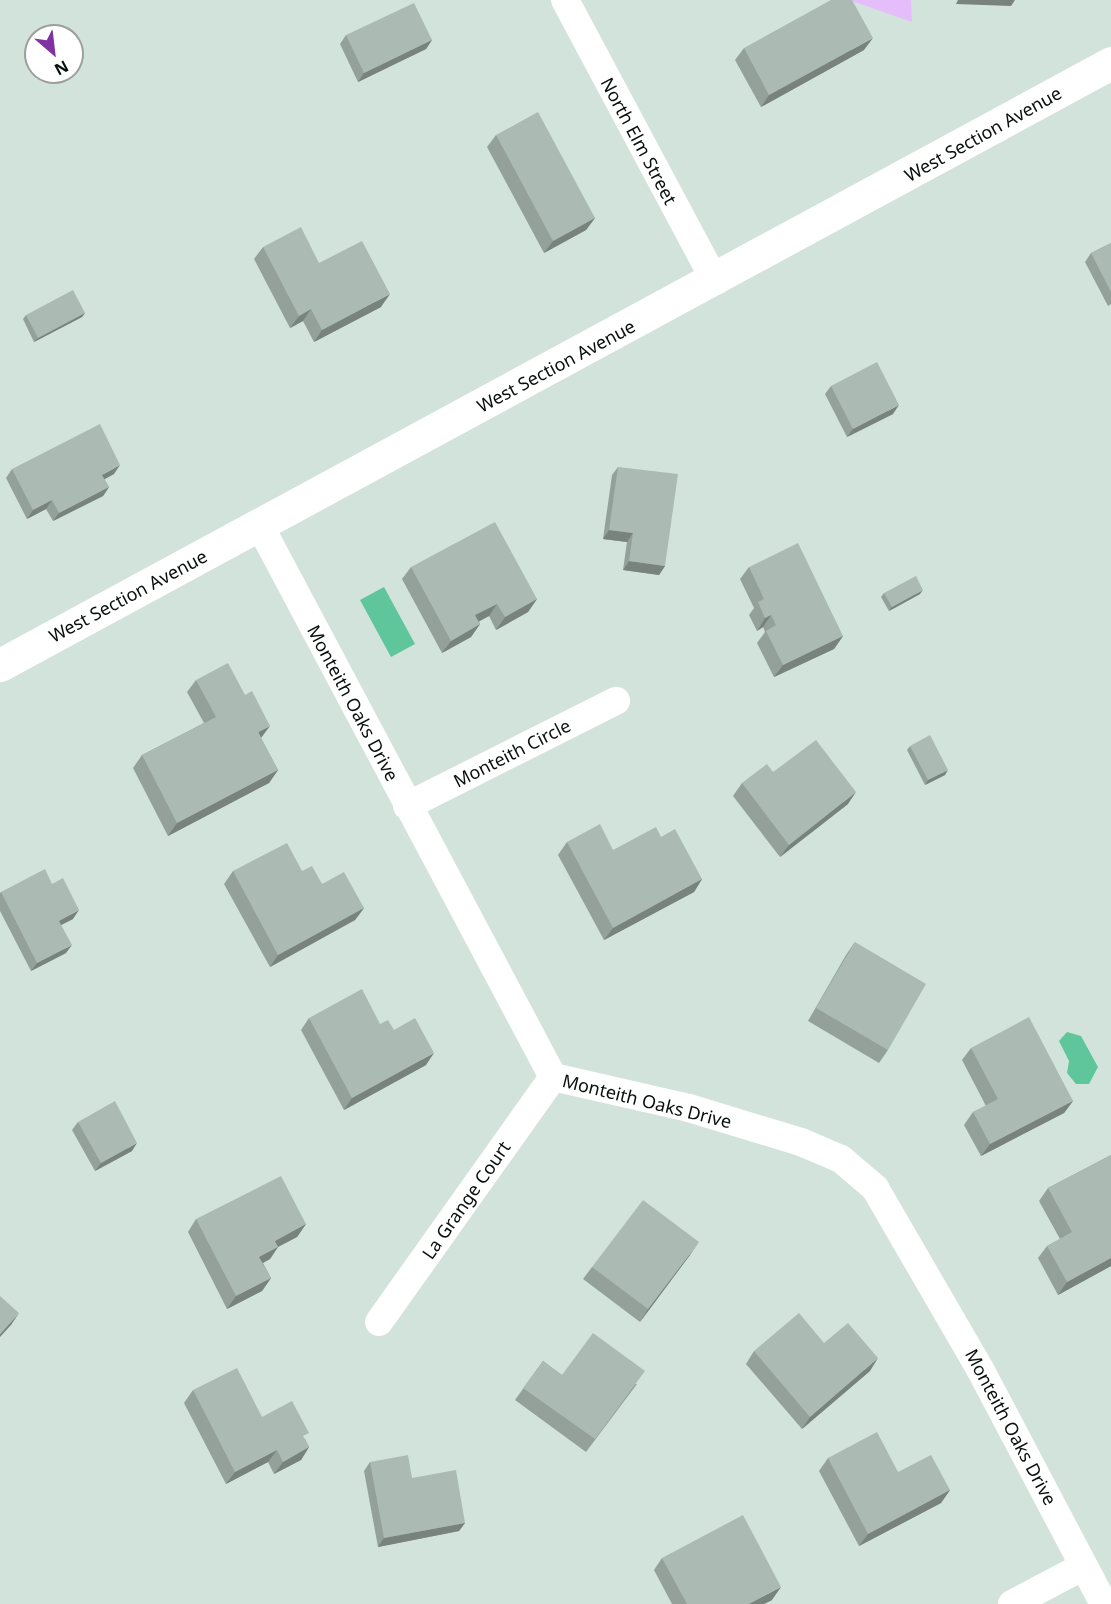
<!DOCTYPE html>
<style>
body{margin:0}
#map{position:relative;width:1111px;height:1604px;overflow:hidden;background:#d2e3db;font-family:"Noto Sans",sans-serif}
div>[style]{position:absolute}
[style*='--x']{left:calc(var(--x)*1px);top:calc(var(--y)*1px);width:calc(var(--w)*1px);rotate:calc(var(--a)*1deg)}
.green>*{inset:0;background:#e5bdfa}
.water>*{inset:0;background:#5fc59b}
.street>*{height:28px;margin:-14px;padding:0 14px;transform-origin:14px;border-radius:14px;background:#fff}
.secondary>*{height:33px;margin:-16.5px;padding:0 16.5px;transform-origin:16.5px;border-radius:16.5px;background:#fff}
.wall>*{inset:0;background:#93a19a}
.shaded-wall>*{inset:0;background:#78837d}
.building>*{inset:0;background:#abbbb3}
span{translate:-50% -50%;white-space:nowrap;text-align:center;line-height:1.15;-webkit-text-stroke:4.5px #fff;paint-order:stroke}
.street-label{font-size:18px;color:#090f0c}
.north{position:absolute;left:24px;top:24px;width:60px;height:60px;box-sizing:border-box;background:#fff;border:2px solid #9d9f9e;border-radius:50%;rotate:152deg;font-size:16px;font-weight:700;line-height:24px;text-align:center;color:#090f0c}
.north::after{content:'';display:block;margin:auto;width:21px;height:27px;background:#8031a2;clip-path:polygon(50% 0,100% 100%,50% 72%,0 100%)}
</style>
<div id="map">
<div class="green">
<div style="clip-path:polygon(849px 0,911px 0,912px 22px)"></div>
</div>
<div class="water">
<div style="clip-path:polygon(384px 587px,415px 644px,391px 657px,360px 600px)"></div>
<div style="clip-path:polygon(1067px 1032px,1081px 1036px,1098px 1067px,1089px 1084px,1076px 1084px,1067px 1073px,1069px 1061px,1059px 1041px)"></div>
</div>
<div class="street">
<div style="--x:565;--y:0;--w:319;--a:61.9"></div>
<div style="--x:260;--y:526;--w:624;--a:62"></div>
<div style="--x:553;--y:1077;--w:139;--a:12.8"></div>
<div style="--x:689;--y:1108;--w:117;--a:16.9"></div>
<div style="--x:801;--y:1142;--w:43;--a:23"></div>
<div style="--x:841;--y:1159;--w:45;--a:40.5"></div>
<div style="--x:875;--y:1188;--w:209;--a:59.9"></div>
<div style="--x:980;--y:1369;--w:266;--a:62.2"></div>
<div style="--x:407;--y:806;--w:234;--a:-26.7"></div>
<div style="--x:379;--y:1322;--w:301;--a:-54.6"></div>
<div style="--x:1012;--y:1604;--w:81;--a:-27.8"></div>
</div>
<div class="secondary">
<div style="--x:0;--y:665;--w:1264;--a:-28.45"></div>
</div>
<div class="wall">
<div style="clip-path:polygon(346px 35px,432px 40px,426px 49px,358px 82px,340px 44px)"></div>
<div style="clip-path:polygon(744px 48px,864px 50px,761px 107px,735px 60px)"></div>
<div style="clip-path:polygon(496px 135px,595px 218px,586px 230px,544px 253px,487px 147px)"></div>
<div style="clip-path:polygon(1111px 243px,1111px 304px,1108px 306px,1085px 262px,1091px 253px)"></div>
<div style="clip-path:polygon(263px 247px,319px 263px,381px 307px,314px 342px,303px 321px,290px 328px,254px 259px)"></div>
<div style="clip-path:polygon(85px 313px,82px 317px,34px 342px,23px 319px,26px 315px)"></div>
<div style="clip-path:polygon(831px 386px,893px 414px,847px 437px,825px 394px)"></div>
<div style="clip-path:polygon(618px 467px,665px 566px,659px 575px,623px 570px,627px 542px,603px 539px,612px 475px)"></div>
<div style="clip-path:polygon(12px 469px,114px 474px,104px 479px,109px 487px,103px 496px,53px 521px,46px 509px,27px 519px,6px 478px)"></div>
<div style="clip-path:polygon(411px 567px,537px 599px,528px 612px,496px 630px,489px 616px,479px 621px,480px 624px,471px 637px,442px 653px,402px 579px)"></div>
<div style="clip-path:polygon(749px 567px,843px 636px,834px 649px,774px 677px,757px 643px,765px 632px,763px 627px,757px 631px,749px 615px,754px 608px,740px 579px)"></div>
<div style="clip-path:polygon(884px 593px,920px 594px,889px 611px,881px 597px)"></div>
<div style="clip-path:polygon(196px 680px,261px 738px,278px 770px,269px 783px,168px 836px,133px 768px,142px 755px,204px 723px,187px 692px)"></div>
<div style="clip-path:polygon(910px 746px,945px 775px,925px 785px,907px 750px)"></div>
<div style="clip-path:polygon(773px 772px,848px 804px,780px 857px,733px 796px,742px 783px)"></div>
<div style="clip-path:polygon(567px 842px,613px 850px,702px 879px,694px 892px,604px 940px,558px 855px)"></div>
<div style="clip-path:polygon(233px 871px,302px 871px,322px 884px,364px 908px,355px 920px,270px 967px,224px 884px)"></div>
<div style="clip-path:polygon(52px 884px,73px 919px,61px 925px,66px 953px,31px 971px,0 911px,0 893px,1px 892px)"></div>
<div style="clip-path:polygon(855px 942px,888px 1050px,879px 1063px,808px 1021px,846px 955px)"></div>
<div style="clip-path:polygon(309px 1018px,380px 1024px,394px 1030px,426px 1065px,344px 1110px,301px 1030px)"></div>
<div style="clip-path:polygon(971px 1048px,1073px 1101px,1064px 1113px,981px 1156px,964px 1125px,973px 1112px,986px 1106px,962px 1060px)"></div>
<div style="clip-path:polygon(78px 1122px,132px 1151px,95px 1171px,72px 1130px)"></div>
<div style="clip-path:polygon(1111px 1155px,1111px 1266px,1058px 1295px,1038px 1258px,1047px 1246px,1060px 1239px,1039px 1201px,1048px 1188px)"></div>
<div style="clip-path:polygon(196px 1219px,306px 1224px,297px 1237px,278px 1247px,270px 1259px,263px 1263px,271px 1278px,262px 1291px,227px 1309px,188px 1232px)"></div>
<div style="clip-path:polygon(690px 1255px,640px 1322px,583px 1279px,592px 1267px)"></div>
<div style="clip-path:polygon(754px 1351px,870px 1371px,802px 1429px,746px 1364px)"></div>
<div style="clip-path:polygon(543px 1361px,562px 1375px,637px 1384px,586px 1452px,515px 1400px)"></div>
<div style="clip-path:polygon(193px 1390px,262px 1417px,305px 1439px,309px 1447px,301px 1460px,274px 1474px,268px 1462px,226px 1484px,184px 1403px)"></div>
<div style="clip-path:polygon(828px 1458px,898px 1472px,950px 1490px,941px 1503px,859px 1546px,819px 1471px)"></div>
<div style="clip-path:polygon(370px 1462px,412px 1478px,465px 1523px,459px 1531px,378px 1547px,364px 1471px)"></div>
<div style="clip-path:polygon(662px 1558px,772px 1600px,764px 1604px,672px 1604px,654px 1570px)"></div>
</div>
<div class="shaded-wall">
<div style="clip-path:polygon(958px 0,1015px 0,1011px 6px,956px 4px)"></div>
<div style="clip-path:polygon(873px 38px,864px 50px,761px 107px,769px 95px)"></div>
<div style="clip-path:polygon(432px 40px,426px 49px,358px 82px,364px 73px)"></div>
<div style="clip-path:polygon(595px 218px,586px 230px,544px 253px,553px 241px)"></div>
<div style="clip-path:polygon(390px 294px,381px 307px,314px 342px,322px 330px)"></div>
<div style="clip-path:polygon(311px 309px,303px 321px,290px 328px,299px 316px)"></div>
<div style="clip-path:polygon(85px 313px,82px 317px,34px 342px,38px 338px)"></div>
<div style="clip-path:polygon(899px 405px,893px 414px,847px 437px,853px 429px)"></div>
<div style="clip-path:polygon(120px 465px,114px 474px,96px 484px,102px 475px)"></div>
<div style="clip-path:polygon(109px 487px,103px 496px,53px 521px,59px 513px)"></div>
<div style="clip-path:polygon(52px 500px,46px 509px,27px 519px,33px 510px)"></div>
<div style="clip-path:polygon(609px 530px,633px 533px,627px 542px,603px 539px)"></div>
<div style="clip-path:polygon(629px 561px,665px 566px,659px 575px,623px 570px)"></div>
<div style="clip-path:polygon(923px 590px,920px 594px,889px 611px,892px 607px)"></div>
<div style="clip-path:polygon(537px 599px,528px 612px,496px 630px,505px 617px)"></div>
<div style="clip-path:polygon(497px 604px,489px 616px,467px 628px,475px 615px)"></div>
<div style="clip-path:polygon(771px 615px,763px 627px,757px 631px,765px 618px)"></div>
<div style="clip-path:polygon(480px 624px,471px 637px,442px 653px,451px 641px)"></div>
<div style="clip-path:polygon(843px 636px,834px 649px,774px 677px,783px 665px)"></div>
<div style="clip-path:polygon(270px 726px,261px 738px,258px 732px)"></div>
<div style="clip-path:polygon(278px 770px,269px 783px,168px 836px,177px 823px)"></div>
<div style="clip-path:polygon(948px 770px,945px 775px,925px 785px,928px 780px)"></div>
<div style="clip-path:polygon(856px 792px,848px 804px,780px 857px,789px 845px)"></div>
<div style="clip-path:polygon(702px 879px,694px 892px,604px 940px,613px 928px)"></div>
<div style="clip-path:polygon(364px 908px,355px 920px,270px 967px,278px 955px)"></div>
<div style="clip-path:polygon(79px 910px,73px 919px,53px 929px,59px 921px)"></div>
<div style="clip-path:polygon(72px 945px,66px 953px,31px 971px,37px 963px)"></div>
<div style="clip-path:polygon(434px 1053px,426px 1065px,344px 1110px,352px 1098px)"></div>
<div style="clip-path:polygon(1073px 1101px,1064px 1113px,981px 1156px,990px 1144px)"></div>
<div style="clip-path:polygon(137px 1143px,132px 1151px,95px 1171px,101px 1163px)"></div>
<div style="clip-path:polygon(306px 1224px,297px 1237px,272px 1250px,278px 1247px,270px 1259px,251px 1269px,259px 1257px,275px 1241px)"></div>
<div style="clip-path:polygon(699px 1242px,690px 1255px,640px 1322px,648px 1309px)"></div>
<div style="clip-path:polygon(1111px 1258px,1111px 1266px,1058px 1295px,1067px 1282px)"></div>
<div style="clip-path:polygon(271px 1278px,262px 1291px,227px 1309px,236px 1296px)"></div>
<div style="clip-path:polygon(19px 1313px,11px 1325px,0 1337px,0 1334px)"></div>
<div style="clip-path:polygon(878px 1358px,870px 1371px,802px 1429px,810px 1417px)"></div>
<div style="clip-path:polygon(309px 1447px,301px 1460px,274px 1474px,283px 1462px)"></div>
<div style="clip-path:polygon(277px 1450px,268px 1462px,226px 1484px,235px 1472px)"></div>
<div style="clip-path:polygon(950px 1490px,941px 1503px,859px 1546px,868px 1534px)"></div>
<div style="clip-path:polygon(465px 1523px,459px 1531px,378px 1547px,384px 1538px)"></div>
<div style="clip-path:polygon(781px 1587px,772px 1600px,764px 1604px,749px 1604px)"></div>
</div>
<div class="building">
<div style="clip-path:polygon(831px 0,852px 0,873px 38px,769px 95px,744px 48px)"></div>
<div style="clip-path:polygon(414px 3px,432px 40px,364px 73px,346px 35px)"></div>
<div style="clip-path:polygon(538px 112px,595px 218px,553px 241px,496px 135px)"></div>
<div style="clip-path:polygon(301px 227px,319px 263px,362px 241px,390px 294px,322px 330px,311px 309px,299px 316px,263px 247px)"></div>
<div style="clip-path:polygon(1111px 243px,1111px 292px,1091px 253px)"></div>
<div style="clip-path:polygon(73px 290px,85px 313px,38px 338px,26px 315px)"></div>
<div style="clip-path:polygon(877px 362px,899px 405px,853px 429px,831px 386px)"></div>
<div style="clip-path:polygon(100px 424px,120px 465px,102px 475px,109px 487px,59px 513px,52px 500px,33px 510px,12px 469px)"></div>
<div style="clip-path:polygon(618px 467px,678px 474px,665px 566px,629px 561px,633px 533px,609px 530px)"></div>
<div style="clip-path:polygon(495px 522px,537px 599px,505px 617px,497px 604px,475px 615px,480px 624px,451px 641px,411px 567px)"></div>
<div style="clip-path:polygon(798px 543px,843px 636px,783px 665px,766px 631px,776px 625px,771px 615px,765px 618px,758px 602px,764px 599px,749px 567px)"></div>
<div style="clip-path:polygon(916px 576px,923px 590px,892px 607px,884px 593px)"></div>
<div style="clip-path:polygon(228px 663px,245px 695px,252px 691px,270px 726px,258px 732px,278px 770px,177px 823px,142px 755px,216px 717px,196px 680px)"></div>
<div style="clip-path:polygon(930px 735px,948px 770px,928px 780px,910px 746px)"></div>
<div style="clip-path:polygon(816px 740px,856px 792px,789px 845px,742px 783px,767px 764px,773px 772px)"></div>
<div style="clip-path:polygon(600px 824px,613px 850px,656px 827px,661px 837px,675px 829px,702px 879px,613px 928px,567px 842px)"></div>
<div style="clip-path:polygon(287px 843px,302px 871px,312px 866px,322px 884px,344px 872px,364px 908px,278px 955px,233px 871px)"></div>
<div style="clip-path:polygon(45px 869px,52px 884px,63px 878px,79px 910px,59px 921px,72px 945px,37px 963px,1px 892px)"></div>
<div style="clip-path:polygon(855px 942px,926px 984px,888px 1050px,816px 1008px)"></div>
<div style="clip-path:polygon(362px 989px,380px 1024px,388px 1020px,394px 1030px,415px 1018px,434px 1053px,352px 1098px,309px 1018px)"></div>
<div style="clip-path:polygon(1029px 1017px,1073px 1101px,990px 1144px,973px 1112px,998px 1099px,971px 1048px)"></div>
<div style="clip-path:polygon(115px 1101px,137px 1143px,101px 1163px,78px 1122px)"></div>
<div style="clip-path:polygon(1111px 1155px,1111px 1258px,1067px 1282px,1047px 1246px,1072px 1232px,1048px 1188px)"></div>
<div style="clip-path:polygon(281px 1176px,306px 1224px,275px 1241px,278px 1247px,259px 1257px,271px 1278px,236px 1296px,196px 1219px)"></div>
<div style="clip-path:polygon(643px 1200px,699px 1242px,648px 1309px,592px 1267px)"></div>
<div style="clip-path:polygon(0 1296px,19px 1313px,0 1334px)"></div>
<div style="clip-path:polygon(799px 1313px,824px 1343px,848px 1323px,878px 1358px,810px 1417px,754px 1351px)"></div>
<div style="clip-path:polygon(593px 1333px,645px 1371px,595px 1439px,523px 1388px,543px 1361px,562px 1375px)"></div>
<div style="clip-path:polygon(237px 1368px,262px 1417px,292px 1401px,309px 1433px,303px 1436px,309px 1447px,283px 1462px,277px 1450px,235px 1472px,193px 1390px)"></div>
<div style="clip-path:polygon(877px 1432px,898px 1472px,931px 1455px,950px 1490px,868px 1534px,828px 1458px)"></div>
<div style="clip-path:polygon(408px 1455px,412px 1478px,456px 1470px,465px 1523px,384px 1538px,370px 1462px)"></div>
<div style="clip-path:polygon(743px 1515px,781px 1587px,749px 1604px,687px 1604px,662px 1558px)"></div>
</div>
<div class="street-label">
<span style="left:983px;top:134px;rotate:-29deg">West Section Avenue</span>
<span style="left:639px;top:141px;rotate:62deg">North Elm Street</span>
<span style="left:556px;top:366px;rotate:-28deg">West Section Avenue</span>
<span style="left:128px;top:596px;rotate:-28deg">West Section Avenue</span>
<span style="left:353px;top:703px;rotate:62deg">Monteith Oaks Drive</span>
<span style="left:512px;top:753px;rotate:-27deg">Monteith Circle</span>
<span style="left:647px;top:1101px;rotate:14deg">Monteith Oaks Drive</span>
<span style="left:466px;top:1200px;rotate:-55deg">La Grange Court</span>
<span style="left:1011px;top:1427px;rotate:62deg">Monteith Oaks Drive</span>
</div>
<div class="north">N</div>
</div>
